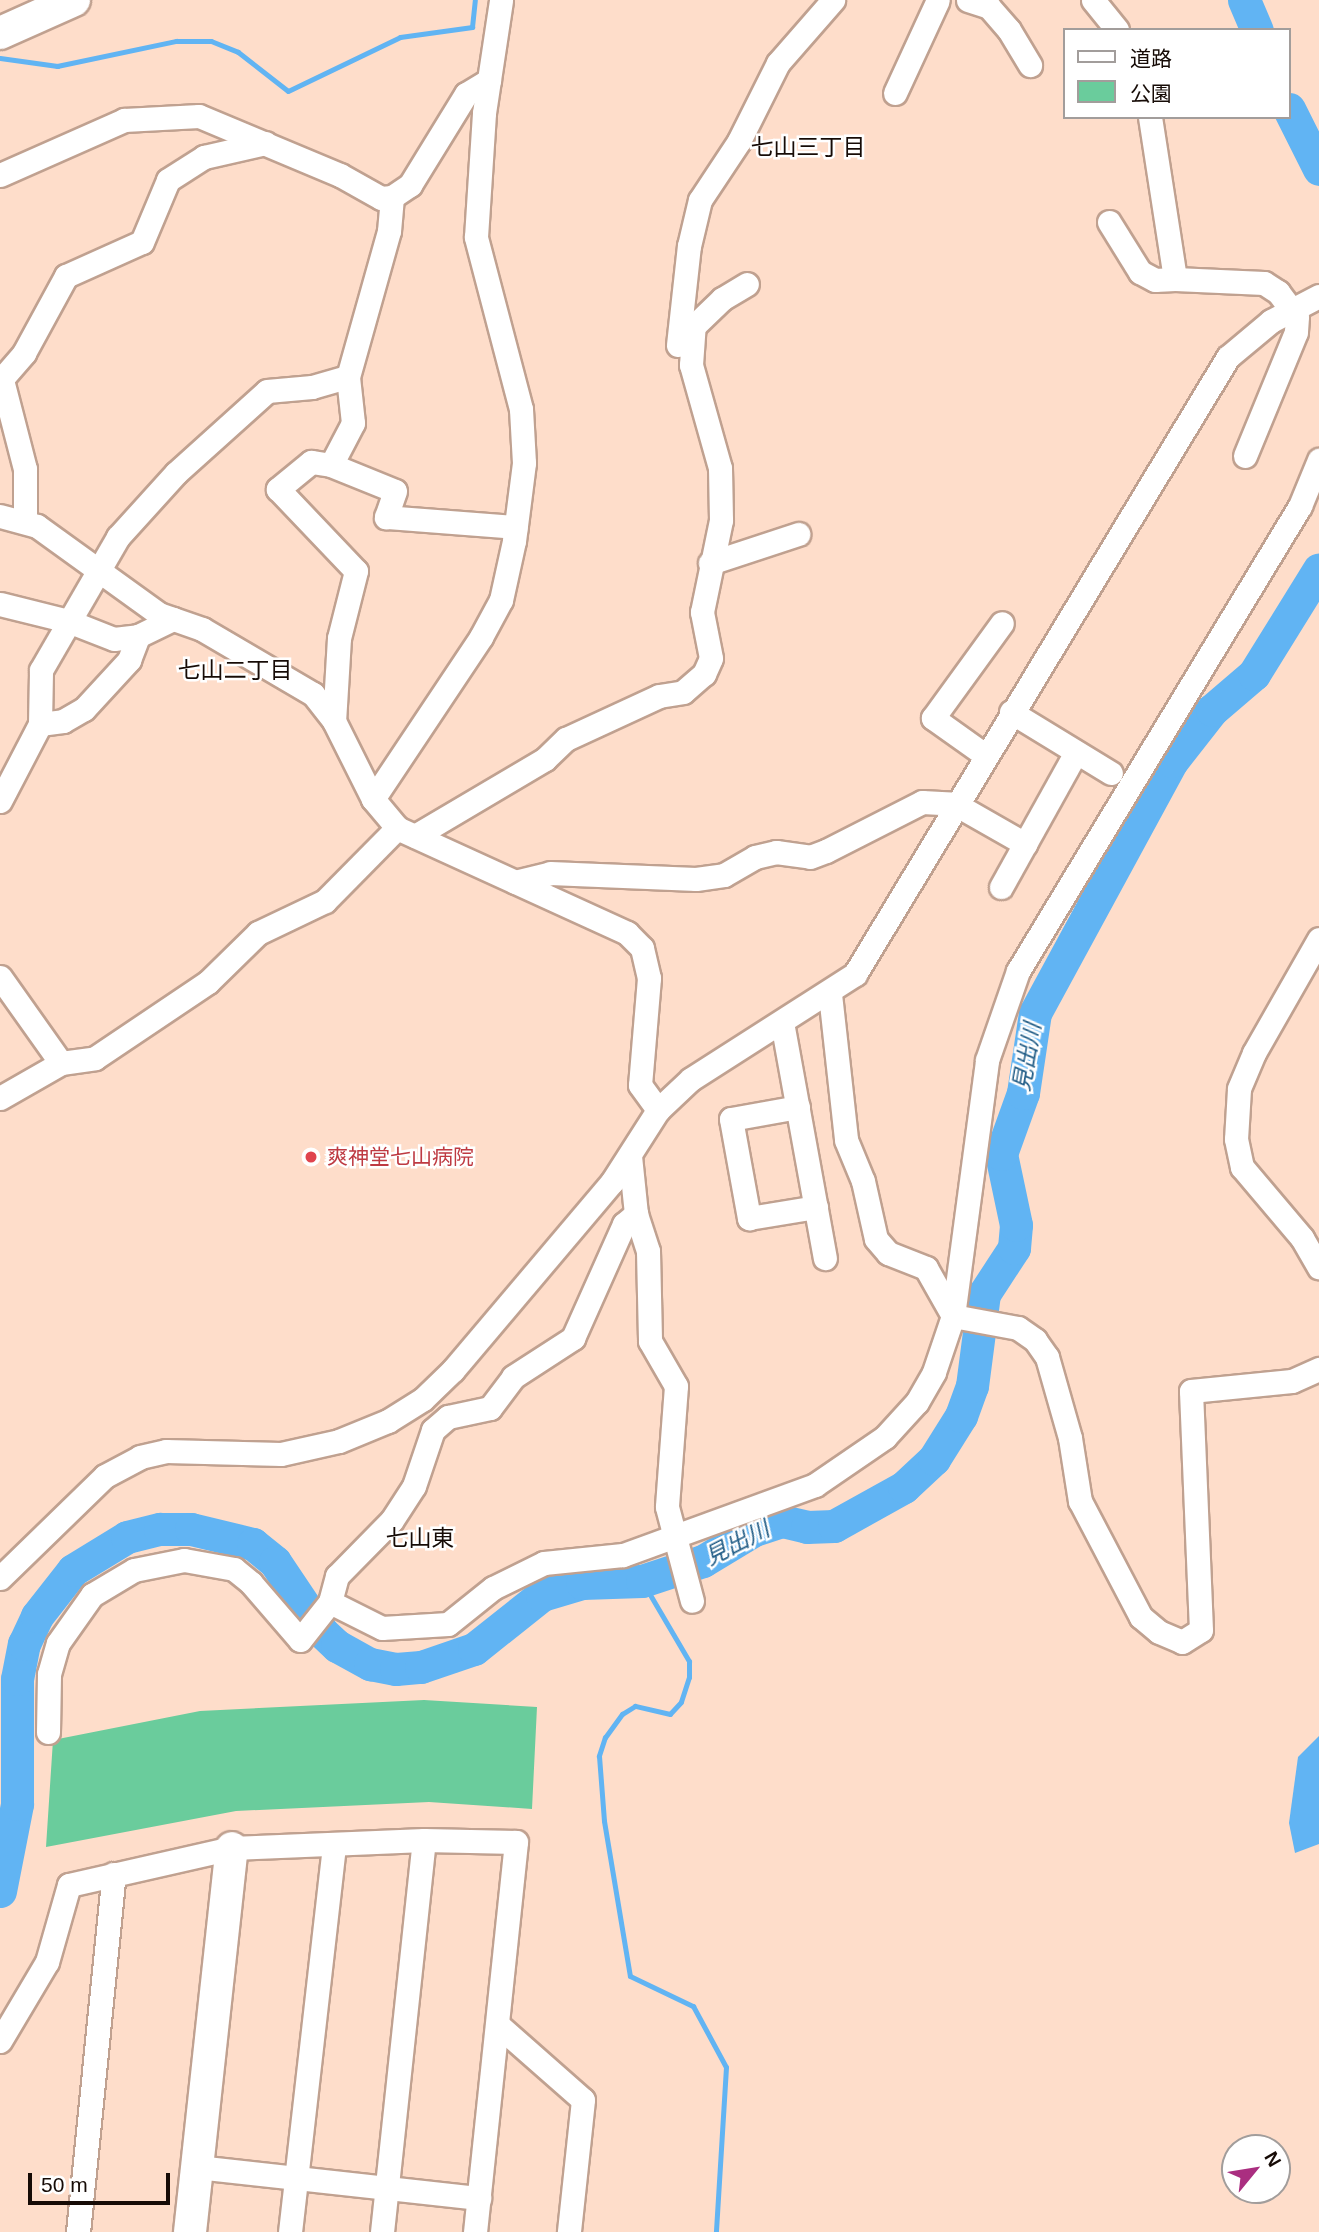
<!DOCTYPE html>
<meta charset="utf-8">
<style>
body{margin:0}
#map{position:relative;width:1319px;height:2232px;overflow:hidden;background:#feddca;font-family:Helvetica,"Noto Sans JP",sans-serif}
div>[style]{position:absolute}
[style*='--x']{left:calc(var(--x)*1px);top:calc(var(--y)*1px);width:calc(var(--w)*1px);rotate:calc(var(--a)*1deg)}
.green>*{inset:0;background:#6acc9c}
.water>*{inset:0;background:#61b4f3}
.stream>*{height:5px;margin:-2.5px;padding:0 2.5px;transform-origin:2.5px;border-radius:2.5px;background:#61b4f3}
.river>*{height:33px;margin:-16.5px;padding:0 16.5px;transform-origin:16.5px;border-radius:16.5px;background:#61b4f3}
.roads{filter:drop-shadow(2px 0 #c0a190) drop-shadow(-2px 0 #c0a190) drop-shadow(0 2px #c0a190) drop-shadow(0 -2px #c0a190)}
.street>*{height:23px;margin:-11.5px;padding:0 11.5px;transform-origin:11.5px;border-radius:11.5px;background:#fff}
.secondary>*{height:32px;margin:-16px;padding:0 16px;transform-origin:16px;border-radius:16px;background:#fff}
.dots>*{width:19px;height:19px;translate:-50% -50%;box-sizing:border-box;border:4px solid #fff;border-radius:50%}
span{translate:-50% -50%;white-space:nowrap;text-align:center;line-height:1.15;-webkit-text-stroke:5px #fff;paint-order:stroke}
.health-label{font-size:21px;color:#be3a42}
.left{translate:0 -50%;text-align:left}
.neighbourhood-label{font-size:23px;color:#160b06}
.water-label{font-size:23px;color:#205c86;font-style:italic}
.legend{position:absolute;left:1063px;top:28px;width:228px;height:91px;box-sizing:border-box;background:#fff;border:2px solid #a29d9b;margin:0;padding:9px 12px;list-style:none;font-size:21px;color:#160b06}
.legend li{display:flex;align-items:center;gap:14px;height:35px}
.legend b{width:35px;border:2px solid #a29d9b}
.north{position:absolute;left:1221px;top:2134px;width:70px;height:70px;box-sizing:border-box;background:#fff;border:2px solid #a29d9b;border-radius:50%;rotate:60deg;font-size:19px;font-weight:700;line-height:28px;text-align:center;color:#160b06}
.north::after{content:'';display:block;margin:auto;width:24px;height:32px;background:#aa2e80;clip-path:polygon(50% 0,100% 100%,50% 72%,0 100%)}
.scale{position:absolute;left:28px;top:2173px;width:142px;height:32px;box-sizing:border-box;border:4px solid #160b06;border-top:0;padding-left:9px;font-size:21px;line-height:24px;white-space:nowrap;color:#160b06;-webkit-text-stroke:5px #fff;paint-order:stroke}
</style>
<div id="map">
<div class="green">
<div style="clip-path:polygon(424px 1700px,537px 1707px,532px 1809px,429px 1802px,236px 1811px,46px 1847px,53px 1740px,200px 1711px)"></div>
</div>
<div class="water">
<div style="clip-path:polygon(1319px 1736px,1319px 1844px,1295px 1853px,1289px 1823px,1298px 1757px)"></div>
</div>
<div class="stream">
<div style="--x:0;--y:58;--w:58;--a:8"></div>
<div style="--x:57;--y:66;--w:122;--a:-11.9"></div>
<div style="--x:176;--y:41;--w:35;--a:0"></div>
<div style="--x:211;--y:41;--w:29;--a:22"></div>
<div style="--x:238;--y:52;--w:63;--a:38"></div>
<div style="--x:288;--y:91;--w:124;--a:-25.7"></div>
<div style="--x:400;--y:37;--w:73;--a:-7.9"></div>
<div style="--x:472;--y:27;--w:27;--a:-84"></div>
<div style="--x:642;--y:1581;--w:93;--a:59.6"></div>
<div style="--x:689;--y:1661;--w:16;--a:90"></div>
<div style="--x:689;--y:1677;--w:26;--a:108"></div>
<div style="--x:681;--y:1702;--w:16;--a:133"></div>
<div style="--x:670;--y:1714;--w:36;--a:-167"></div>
<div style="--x:635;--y:1706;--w:15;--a:148"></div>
<div style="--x:622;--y:1714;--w:29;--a:126"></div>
<div style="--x:605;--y:1737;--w:20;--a:108"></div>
<div style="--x:599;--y:1756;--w:65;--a:85.6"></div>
<div style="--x:604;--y:1821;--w:157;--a:80.5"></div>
<div style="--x:630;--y:1976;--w:70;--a:25.5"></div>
<div style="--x:693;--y:2006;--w:69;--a:61.6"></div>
<div style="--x:726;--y:2067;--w:165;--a:93.5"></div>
</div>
<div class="river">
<div style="--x:1244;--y:0;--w:33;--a:67"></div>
<div style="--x:1289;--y:109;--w:67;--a:63.4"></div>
<div style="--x:0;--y:1891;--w:89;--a:-78.9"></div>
<div style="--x:17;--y:1804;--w:125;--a:-90"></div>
<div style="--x:17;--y:1679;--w:36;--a:-79"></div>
<div style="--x:24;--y:1644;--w:31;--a:-65"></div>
<div style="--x:37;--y:1616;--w:58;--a:-52"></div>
<div style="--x:73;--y:1570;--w:63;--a:-31.4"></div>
<div style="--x:127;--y:1537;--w:34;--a:-14"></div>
<div style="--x:160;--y:1529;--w:31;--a:0"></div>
<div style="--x:191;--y:1529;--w:64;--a:13.6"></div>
<div style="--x:253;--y:1544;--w:28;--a:39"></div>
<div style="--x:275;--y:1562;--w:84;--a:56.1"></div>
<div style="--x:322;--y:1632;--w:21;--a:43"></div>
<div style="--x:337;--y:1646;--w:38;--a:29"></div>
<div style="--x:370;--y:1664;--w:26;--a:11"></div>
<div style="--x:396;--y:1669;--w:25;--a:-5"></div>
<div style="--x:421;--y:1667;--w:56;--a:-18.8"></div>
<div style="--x:474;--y:1649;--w:87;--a:-38.5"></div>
<div style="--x:542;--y:1595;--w:42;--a:-16.7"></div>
<div style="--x:582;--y:1583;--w:60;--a:-1.9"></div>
<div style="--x:642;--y:1581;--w:64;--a:-18.2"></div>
<div style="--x:703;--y:1561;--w:60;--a:-31.3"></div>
<div style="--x:754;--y:1530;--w:29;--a:-18"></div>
<div style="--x:782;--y:1521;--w:26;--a:13"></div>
<div style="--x:807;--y:1527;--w:27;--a:-2"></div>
<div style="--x:834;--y:1526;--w:80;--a:-29.1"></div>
<div style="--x:904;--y:1487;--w:41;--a:-43"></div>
<div style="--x:934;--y:1459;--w:51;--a:-57.9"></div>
<div style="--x:961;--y:1416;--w:32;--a:-70"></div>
<div style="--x:972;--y:1386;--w:93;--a:-82.6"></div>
<div style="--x:984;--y:1294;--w:55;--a:-56.9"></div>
<div style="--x:1014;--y:1248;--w:23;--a:-85"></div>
<div style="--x:1016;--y:1225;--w:73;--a:-101.9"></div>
<div style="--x:1001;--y:1154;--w:65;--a:-70.2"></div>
<div style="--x:1023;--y:1093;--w:81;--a:-81.5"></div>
<div style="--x:1035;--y:1013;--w:287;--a:-61.5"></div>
<div style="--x:1172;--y:761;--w:65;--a:-51.9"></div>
<div style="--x:1212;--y:710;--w:55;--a:-40.6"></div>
<div style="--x:1254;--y:674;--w:123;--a:-58.2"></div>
</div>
<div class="roads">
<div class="street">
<div style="--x:968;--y:0;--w:22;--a:18"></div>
<div style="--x:989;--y:7;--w:30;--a:49"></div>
<div style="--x:1009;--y:30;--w:41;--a:59"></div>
<div style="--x:1093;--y:0;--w:38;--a:51"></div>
<div style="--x:895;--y:93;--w:102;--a:-65.2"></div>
<div style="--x:1150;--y:117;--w:164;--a:81.2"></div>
<div style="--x:1175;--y:279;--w:89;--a:2.6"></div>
<div style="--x:1264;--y:283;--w:17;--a:33"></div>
<div style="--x:1278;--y:292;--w:31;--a:53"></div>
<div style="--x:1297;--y:317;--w:15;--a:94"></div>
<div style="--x:1296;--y:332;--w:134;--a:112.4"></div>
<div style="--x:0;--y:175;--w:136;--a:-23.9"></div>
<div style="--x:124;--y:120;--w:75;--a:-3.1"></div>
<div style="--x:199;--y:116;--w:153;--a:22.7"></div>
<div style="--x:340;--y:175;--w:47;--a:29.3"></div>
<div style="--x:381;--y:198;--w:11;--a:-5"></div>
<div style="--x:392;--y:197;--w:22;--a:-34"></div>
<div style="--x:410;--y:185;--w:107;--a:-58.4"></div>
<div style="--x:466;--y:94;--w:27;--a:-31"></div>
<div style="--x:392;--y:197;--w:34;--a:95"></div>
<div style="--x:389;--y:231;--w:152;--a:105.7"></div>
<div style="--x:348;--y:377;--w:46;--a:83.8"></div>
<div style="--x:353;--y:423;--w:47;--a:117.6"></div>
<div style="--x:331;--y:465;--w:69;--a:22.1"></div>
<div style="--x:395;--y:491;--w:28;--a:109"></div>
<div style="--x:386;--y:517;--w:130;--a:4.4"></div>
<div style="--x:1109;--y:222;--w:59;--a:58.2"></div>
<div style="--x:1140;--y:272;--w:17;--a:28"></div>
<div style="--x:1155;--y:280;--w:20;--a:-3"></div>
<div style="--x:678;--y:345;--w:100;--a:-83.7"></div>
<div style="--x:689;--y:246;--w:47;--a:-76.6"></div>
<div style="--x:700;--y:200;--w:71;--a:-56.5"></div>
<div style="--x:739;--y:141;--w:87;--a:-63.4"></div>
<div style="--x:778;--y:63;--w:84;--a:-48.9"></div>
<div style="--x:2;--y:380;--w:92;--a:75.5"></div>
<div style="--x:25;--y:469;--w:52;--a:90"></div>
<div style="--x:0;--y:381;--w:37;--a:-49"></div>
<div style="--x:24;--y:353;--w:88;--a:-61.4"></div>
<div style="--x:66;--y:276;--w:83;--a:-24.1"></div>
<div style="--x:142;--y:242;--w:67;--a:-67.2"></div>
<div style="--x:168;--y:180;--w:43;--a:-32.6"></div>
<div style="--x:204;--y:157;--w:63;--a:-12.9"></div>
<div style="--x:331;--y:465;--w:20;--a:-171"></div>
<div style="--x:311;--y:462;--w:43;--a:140.7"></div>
<div style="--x:278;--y:489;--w:113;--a:46.4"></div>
<div style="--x:356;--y:571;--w:69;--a:104.2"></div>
<div style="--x:339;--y:638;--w:83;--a:93.4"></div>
<div style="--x:0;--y:516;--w:38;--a:15"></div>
<div style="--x:37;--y:526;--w:150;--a:35.8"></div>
<div style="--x:159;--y:614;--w:46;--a:19.2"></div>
<div style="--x:202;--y:629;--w:129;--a:30.4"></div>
<div style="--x:313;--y:694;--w:34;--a:52"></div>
<div style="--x:334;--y:721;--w:87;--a:63.4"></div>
<div style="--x:373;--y:799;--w:38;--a:50"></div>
<div style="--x:397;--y:828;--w:253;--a:24.5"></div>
<div style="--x:627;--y:933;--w:21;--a:45"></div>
<div style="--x:642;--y:948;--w:31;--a:77"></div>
<div style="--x:649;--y:978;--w:107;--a:94.8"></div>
<div style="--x:640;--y:1085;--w:31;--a:54"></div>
<div style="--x:710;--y:563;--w:93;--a:-18.2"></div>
<div style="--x:0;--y:604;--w:70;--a:14"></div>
<div style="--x:68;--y:621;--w:49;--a:21.4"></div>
<div style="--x:114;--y:639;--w:24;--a:-7"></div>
<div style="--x:138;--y:636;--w:39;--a:-26"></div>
<div style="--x:1011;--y:712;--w:117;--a:31.4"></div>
<div style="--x:40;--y:724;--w:23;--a:-7"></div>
<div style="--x:63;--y:721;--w:24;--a:-30"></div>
<div style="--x:84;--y:709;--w:67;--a:-47.4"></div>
<div style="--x:129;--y:660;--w:26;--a:-69"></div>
<div style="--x:985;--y:755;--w:64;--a:-144.6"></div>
<div style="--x:933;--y:718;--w:117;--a:-54"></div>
<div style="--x:373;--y:799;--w:195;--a:-56.3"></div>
<div style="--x:481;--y:637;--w:42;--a:-61.6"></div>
<div style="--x:501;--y:600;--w:60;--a:-77.6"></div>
<div style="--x:514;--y:541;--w:79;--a:-82.7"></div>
<div style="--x:524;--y:463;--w:54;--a:-93.2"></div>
<div style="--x:521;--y:409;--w:178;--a:-104.7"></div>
<div style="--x:476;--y:237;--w:124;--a:-86.3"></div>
<div style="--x:484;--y:113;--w:114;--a:-81.4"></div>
<div style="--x:0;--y:801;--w:87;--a:-62.5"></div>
<div style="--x:40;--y:724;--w:54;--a:-88.9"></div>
<div style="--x:41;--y:670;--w:154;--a:-59.9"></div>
<div style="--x:118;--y:537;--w:86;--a:-47.8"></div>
<div style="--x:176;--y:473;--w:122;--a:-42"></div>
<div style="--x:267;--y:391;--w:45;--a:-5.1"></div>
<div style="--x:312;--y:387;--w:37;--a:-16"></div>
<div style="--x:415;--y:836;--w:151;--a:-30.6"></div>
<div style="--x:545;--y:759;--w:29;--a:-44"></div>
<div style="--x:566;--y:739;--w:102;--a:-24.8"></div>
<div style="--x:659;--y:696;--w:24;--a:-9"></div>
<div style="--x:683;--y:692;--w:28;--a:-41"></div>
<div style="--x:704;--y:674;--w:17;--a:-66"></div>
<div style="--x:711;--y:658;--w:47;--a:-101.1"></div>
<div style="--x:702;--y:612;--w:94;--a:-78.3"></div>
<div style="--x:721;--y:520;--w:52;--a:-91.1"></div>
<div style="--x:720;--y:468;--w:107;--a:-105.7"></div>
<div style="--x:691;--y:365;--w:39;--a:-86"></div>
<div style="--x:694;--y:326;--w:39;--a:-44"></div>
<div style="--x:722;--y:299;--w:29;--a:-31"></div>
<div style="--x:515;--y:882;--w:36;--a:-14"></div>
<div style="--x:550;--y:873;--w:146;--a:2.4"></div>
<div style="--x:696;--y:879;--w:28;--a:-8"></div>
<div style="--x:724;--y:875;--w:36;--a:-30"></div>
<div style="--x:755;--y:857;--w:22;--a:-13"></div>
<div style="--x:776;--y:852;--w:34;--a:8"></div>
<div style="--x:810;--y:857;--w:17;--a:-21"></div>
<div style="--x:826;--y:851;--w:108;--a:-27"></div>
<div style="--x:922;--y:802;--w:33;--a:3"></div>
<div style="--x:955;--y:804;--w:81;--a:29.7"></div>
<div style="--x:1001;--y:887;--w:154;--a:-60.9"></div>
<div style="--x:1319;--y:939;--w:131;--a:119.7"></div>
<div style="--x:1254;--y:1053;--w:39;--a:113"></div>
<div style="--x:1239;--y:1089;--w:50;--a:93.4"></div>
<div style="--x:1236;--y:1139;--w:29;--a:78"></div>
<div style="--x:1242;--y:1167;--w:93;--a:49.8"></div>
<div style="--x:1302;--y:1238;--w:34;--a:60"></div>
<div style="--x:0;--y:977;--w:105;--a:54.7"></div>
<div style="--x:830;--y:994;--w:147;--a:83.7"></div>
<div style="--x:846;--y:1140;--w:44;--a:67.5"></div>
<div style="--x:863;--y:1181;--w:59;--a:77.4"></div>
<div style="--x:876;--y:1239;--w:18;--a:49"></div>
<div style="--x:888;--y:1253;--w:41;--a:21.5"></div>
<div style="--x:926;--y:1268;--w:55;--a:60.6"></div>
<div style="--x:953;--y:1316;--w:66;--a:10.5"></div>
<div style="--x:1018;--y:1328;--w:21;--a:35"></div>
<div style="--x:1035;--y:1340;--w:21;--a:55"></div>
<div style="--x:1047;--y:1357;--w:84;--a:74.1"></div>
<div style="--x:1070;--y:1438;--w:64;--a:81"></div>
<div style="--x:1080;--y:1501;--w:131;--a:62.3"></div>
<div style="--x:1141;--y:1617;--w:23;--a:40"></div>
<div style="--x:1159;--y:1632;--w:25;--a:23"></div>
<div style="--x:1182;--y:1642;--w:22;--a:-32"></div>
<div style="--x:1201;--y:1630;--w:239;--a:-92.4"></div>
<div style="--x:1191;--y:1391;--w:101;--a:-5.7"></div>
<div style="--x:1292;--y:1381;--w:30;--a:-24"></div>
<div style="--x:782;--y:1022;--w:240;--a:79.7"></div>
<div style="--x:0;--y:1098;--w:70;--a:-29.8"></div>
<div style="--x:61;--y:1063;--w:34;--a:-8"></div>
<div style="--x:95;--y:1058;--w:136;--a:-33.9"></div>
<div style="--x:208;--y:982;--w:70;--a:-44.4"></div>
<div style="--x:258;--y:933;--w:74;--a:-25.5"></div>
<div style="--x:325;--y:901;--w:103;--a:-45.4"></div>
<div style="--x:798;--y:1107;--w:68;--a:169.8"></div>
<div style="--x:731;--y:1119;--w:101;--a:79.7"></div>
<div style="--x:749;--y:1218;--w:68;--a:-9.3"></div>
<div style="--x:630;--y:1156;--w:58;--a:84.1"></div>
<div style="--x:636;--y:1214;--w:39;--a:72"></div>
<div style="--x:648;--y:1251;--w:90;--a:88.7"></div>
<div style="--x:650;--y:1341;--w:52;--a:60"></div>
<div style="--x:676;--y:1386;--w:121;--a:94.3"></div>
<div style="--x:667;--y:1507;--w:97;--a:75.1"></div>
<div style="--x:0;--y:1578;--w:146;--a:-44.2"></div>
<div style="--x:105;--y:1476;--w:40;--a:-28"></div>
<div style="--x:140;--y:1457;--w:27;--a:-13"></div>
<div style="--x:166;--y:1451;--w:115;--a:1.5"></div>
<div style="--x:281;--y:1454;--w:59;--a:-12.6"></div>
<div style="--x:339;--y:1441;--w:53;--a:-22.2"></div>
<div style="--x:388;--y:1421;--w:41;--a:-32.2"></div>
<div style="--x:423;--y:1399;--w:42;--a:-44"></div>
<div style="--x:453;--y:1370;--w:246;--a:-49.8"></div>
<div style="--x:612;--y:1182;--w:85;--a:-57.4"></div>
<div style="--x:658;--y:1110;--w:45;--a:-43.2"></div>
<div style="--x:691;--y:1079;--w:195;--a:-32.6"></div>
<div style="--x:855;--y:974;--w:721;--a:-58.85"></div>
<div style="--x:1228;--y:357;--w:56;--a:-39.9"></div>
<div style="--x:1271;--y:321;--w:54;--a:-27.5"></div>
<div style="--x:330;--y:1602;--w:58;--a:26.6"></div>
<div style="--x:382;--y:1628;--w:66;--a:-3.5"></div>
<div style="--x:448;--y:1624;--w:58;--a:-38.7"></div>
<div style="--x:493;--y:1588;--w:57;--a:-26.1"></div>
<div style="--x:544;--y:1563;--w:79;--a:-5.8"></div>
<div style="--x:623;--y:1555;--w:204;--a:-20"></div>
<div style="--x:815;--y:1485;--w:85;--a:-34.4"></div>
<div style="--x:885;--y:1437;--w:47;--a:-47.6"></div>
<div style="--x:917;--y:1402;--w:34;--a:-60"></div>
<div style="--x:934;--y:1372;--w:59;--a:-71.3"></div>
<div style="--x:953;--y:1316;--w:258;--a:-82.4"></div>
<div style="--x:987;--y:1060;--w:94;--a:-70.8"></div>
<div style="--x:1018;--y:971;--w:544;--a:-58.77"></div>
<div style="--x:1300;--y:506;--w:50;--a:-67.6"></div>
<div style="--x:48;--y:1732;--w:58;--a:-89"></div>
<div style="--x:49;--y:1674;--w:32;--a:-74"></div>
<div style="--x:58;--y:1643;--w:59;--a:-54.7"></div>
<div style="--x:92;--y:1595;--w:49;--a:-30.8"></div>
<div style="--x:134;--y:1570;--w:51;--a:-11.3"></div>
<div style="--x:184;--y:1560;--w:51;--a:10.2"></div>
<div style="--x:234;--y:1569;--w:22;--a:39"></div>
<div style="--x:251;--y:1583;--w:75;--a:49.3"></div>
<div style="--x:300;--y:1640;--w:48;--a:-51.7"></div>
<div style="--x:330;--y:1602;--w:27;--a:-75"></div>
<div style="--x:337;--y:1576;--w:78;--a:-45.5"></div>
<div style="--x:392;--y:1520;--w:40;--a:-57.1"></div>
<div style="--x:414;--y:1486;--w:59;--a:-71.3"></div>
<div style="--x:433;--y:1430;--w:20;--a:-41"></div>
<div style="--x:448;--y:1417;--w:43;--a:-12.1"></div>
<div style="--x:490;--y:1408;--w:39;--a:-53"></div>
<div style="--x:513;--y:1377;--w:72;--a:-33"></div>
<div style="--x:573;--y:1338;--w:125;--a:-65.9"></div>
<div style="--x:624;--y:1224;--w:16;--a:-40"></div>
<div style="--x:498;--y:2025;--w:113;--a:41.4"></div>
<div style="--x:583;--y:2100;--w:133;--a:96.1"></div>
<div style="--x:0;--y:2041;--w:92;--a:-59.3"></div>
<div style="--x:47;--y:1962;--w:80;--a:-74.1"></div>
<div style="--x:69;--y:1885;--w:167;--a:-12.8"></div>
<div style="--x:232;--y:1848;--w:192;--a:-2.4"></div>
<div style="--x:424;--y:1840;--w:92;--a:1.2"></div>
<div style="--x:516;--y:1842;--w:392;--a:96"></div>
<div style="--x:197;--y:2167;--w:284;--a:6.3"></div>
<div style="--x:78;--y:2232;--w:360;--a:-84.3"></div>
<div style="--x:290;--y:2232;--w:390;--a:-83.5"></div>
<div style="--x:382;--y:2232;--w:394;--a:-83.9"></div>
</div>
<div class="secondary">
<div style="--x:0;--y:33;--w:81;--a:-24"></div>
<div style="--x:190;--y:2232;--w:386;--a:-83.8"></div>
</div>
</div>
<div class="dots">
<div style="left:311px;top:1157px;background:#e0444e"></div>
</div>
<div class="health-label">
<span class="left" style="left:327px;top:1157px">爽神堂七山病院</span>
</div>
<div class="neighbourhood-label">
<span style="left:808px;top:147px">七山三丁目</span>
<span style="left:235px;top:670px">七山二丁目</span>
<span style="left:420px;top:1538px">七山東</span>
</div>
<div class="water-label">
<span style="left:1027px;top:1057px;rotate:-80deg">見出川</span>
<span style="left:737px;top:1543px;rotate:-27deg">見出川</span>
</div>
<ul class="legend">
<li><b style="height:9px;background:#fff"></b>道路</li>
<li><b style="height:19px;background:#6acc9c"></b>公園</li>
</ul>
<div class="north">N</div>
<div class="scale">50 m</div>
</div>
